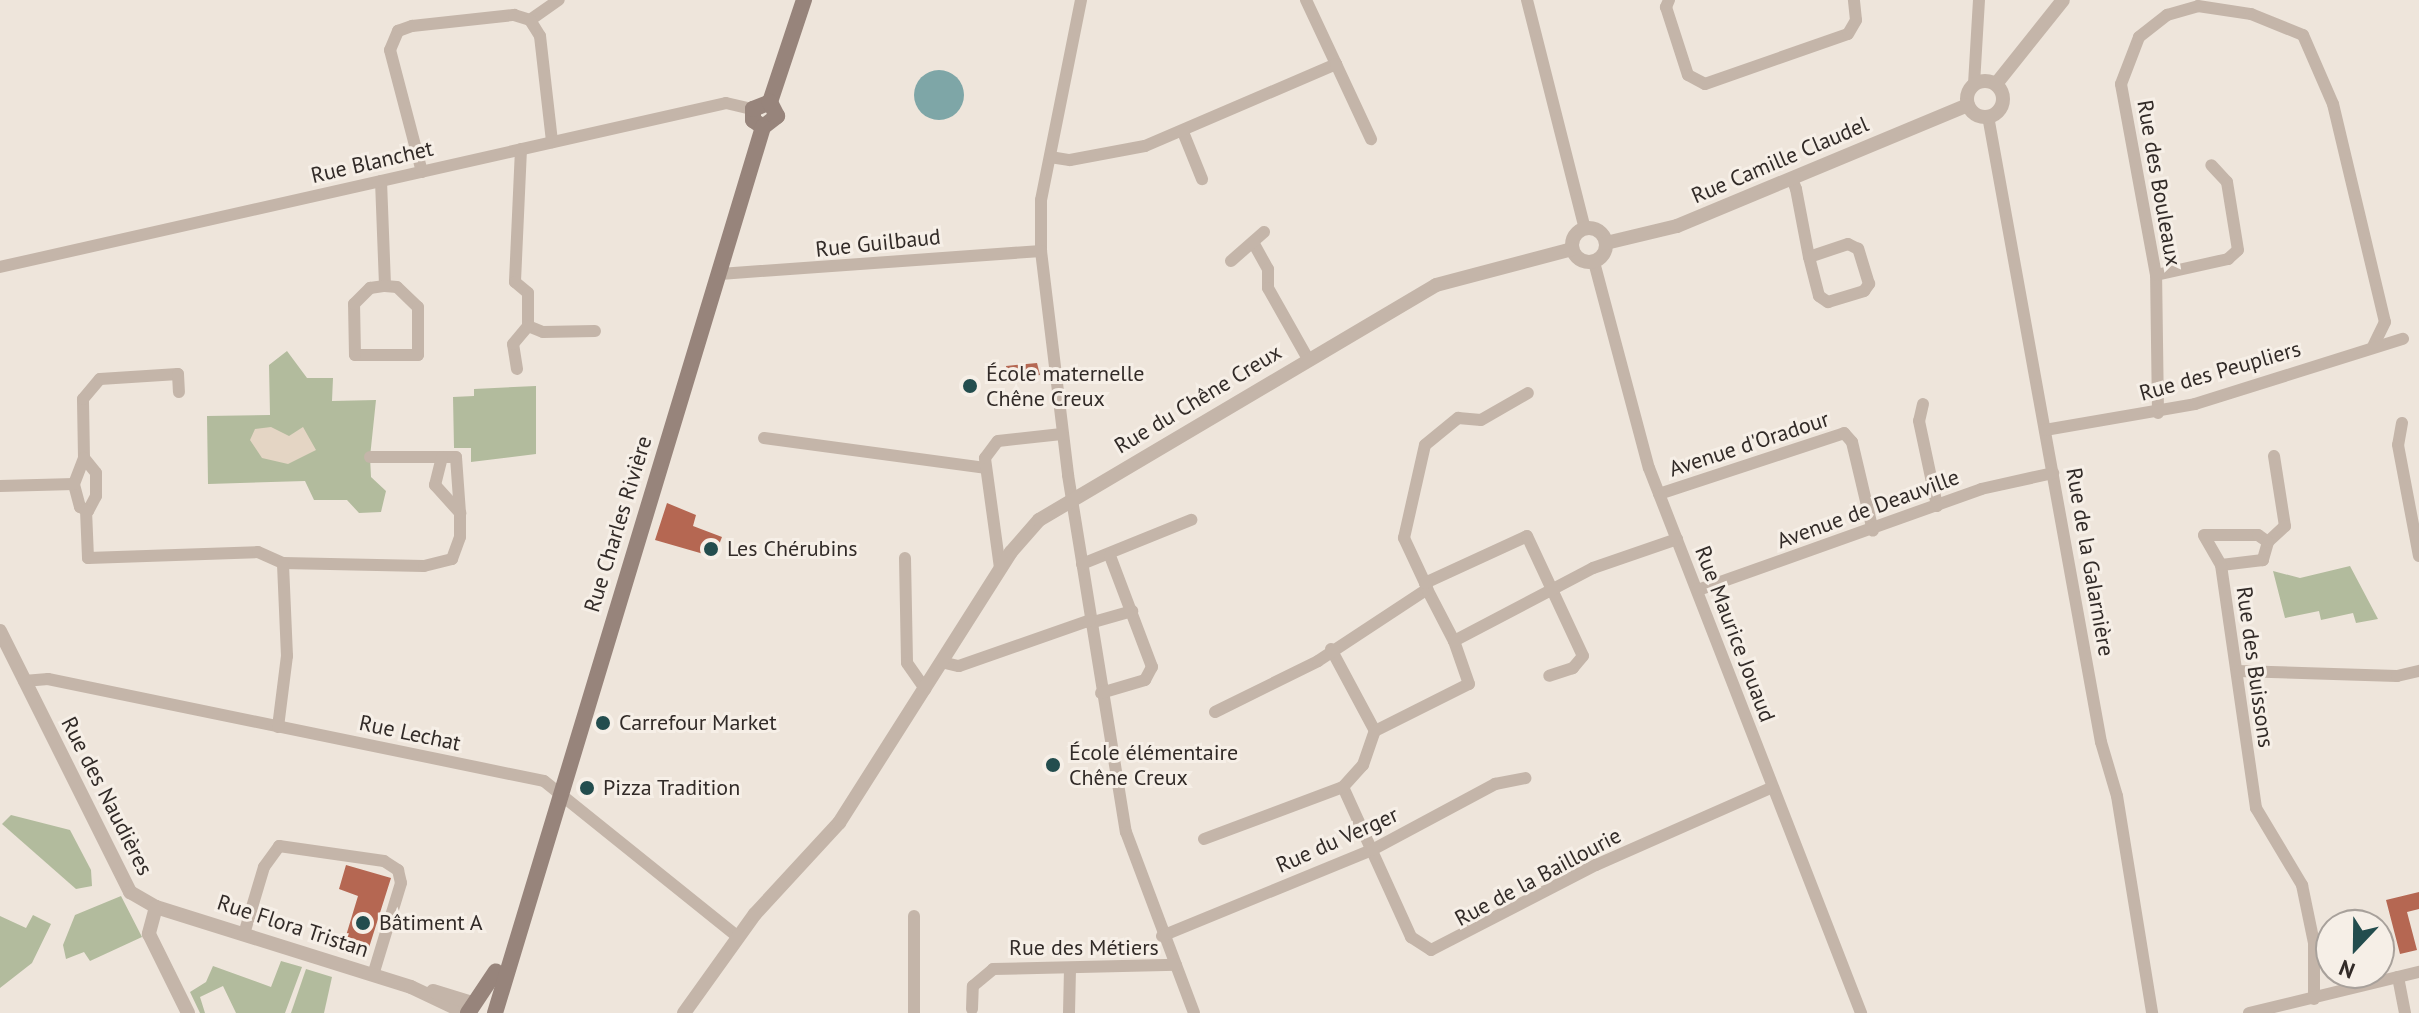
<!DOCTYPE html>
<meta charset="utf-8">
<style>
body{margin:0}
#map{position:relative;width:2419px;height:1013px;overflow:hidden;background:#eee5db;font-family:"PT Sans",sans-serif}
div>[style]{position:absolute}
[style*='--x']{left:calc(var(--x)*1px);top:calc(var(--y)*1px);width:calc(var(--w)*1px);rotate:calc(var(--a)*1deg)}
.green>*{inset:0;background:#b2bb9d}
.plaza>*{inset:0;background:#e4d5c4}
.water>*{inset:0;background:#7ea6a7}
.round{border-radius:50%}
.building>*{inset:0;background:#b56752}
.minor>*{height:12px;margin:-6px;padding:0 6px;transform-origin:6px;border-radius:6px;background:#c4b5a9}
.tertiary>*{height:14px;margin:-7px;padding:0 7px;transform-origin:7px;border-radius:7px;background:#c4b5a9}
.tertiary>.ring{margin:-7px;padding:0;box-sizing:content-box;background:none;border:14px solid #c4b5a9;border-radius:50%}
.secondary>*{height:16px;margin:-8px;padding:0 8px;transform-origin:8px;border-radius:8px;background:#97847b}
.dots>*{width:22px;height:22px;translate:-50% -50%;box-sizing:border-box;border:4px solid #f6efe7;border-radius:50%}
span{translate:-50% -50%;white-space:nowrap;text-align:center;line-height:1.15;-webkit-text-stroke:6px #f6efe7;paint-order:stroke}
.street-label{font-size:22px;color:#322b28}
.poi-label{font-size:22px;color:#322b28}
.left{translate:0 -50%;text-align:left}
.north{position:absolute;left:2315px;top:909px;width:80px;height:80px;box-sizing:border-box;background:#f6efe7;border:2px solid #a8a19b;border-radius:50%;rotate:202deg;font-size:22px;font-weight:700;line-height:32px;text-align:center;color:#322b28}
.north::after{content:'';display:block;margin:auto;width:28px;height:36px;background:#234d4e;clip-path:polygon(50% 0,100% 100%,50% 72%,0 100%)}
</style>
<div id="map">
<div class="green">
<div style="clip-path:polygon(287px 351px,307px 378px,333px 378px,332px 401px,376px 400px,370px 457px,371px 477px,386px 491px,381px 512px,359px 513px,347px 500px,314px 500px,305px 481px,208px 484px,207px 416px,270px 415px,269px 365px)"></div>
<div style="clip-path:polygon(536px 386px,536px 454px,471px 462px,471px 448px,454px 448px,453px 397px,474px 396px,474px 389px)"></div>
<div style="clip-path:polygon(2350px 566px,2378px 619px,2356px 623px,2353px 613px,2321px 620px,2319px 611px,2285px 618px,2273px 571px,2300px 578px)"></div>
<div style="clip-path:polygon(11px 815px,70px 830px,91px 870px,92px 886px,76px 889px,2px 824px)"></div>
<div style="clip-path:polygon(121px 896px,142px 937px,90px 961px,84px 952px,66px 959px,63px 945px,75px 915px)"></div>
<div style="clip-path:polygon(33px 915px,51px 924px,32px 963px,0 988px,0 916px,26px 928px)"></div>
<div style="clip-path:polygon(281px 961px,302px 967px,285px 1013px,236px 1013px,223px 986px,200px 997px,205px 1013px,200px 1013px,190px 992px,206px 982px,213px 966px,271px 987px)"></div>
<div style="clip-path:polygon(306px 969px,332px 977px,324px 1013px,291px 1013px)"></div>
</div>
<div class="plaza">
<div style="clip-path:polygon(271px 427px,289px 436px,303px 427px,316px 450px,288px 464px,262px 458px,250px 440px,255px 429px)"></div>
</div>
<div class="water">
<div class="round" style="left:914px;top:70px;width:50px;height:50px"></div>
</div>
<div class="building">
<div style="clip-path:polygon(1037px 363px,1040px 375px,1008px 379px,1006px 366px)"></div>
<div style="clip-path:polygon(667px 503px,696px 515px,693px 526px,722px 537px,714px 557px,655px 540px)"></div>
<div style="clip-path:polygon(346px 865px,391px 878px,366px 957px,342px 949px,358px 896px,339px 889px)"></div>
<div style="clip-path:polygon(2419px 892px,2419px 909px,2407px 912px,2417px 950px,2400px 954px,2386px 900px)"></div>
</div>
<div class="minor">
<div style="--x:1081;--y:0;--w:204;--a:101.3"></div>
<div style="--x:1041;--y:200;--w:51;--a:90"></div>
<div style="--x:1041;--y:251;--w:226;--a:83.1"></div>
<div style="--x:1068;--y:475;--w:362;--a:80.8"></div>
<div style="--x:1126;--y:832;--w:193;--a:69.4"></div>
<div style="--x:1306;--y:0;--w:71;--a:64.9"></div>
<div style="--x:1527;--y:0;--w:236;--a:75.8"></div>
<div style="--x:1669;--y:0;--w:8;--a:113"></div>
<div style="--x:1666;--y:7;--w:71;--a:72.1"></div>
<div style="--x:1688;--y:75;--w:19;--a:28"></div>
<div style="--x:1705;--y:84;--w:151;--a:-19.3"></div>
<div style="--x:1848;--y:34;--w:16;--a:-60"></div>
<div style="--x:1856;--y:20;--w:20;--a:-96"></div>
<div style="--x:530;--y:20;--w:35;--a:-35"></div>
<div style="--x:1974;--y:84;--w:84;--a:-86.6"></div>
<div style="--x:1988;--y:116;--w:636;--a:79.77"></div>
<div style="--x:2101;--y:742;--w:56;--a:73.5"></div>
<div style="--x:2117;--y:796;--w:220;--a:80.8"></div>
<div style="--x:1183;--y:132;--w:51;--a:68"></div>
<div style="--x:521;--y:149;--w:133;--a:92.6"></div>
<div style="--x:515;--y:282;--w:17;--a:40"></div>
<div style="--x:528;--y:293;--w:33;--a:90"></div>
<div style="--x:528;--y:326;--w:16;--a:22"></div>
<div style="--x:543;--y:332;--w:52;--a:-1.1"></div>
<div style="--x:1050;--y:157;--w:20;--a:9"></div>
<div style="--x:1070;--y:160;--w:76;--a:-10.6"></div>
<div style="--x:1145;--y:146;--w:208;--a:-23.2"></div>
<div style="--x:1336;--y:64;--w:83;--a:65"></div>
<div style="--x:422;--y:172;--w:126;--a:-104.7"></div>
<div style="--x:390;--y:50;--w:21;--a:-67"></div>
<div style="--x:398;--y:31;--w:15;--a:-20"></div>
<div style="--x:412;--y:26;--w:103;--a:-6.2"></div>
<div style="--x:514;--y:15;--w:17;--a:17"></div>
<div style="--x:530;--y:20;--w:19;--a:58"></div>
<div style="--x:540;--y:36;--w:107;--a:83.5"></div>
<div style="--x:1792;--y:179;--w:11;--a:68"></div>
<div style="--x:1796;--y:189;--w:69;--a:79.2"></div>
<div style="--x:1809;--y:257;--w:40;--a:75.6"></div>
<div style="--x:1819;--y:296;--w:11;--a:34"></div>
<div style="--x:1828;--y:302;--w:38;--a:-17"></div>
<div style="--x:1864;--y:291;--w:9;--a:-54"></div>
<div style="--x:1869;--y:284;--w:37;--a:-107"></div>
<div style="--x:1858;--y:249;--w:11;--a:-153"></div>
<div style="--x:1848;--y:244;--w:41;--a:161.6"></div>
<div style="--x:381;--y:181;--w:105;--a:87.8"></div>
<div style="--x:1254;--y:244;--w:29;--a:61"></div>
<div style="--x:1268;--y:269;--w:19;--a:90"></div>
<div style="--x:1268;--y:288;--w:81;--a:60.6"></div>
<div style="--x:1231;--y:261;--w:44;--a:-41.3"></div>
<div style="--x:1594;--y:262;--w:213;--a:75.1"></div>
<div style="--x:1649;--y:468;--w:585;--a:68.74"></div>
<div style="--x:0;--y:267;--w:744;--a:-12.73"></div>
<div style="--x:726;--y:103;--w:28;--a:13"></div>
<div style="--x:720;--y:274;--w:322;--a:-4.1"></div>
<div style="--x:2156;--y:275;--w:74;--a:-12.5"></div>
<div style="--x:2228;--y:259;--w:13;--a:-42"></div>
<div style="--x:2238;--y:250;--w:69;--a:-99.2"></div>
<div style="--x:2227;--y:182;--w:23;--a:-133"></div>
<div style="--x:385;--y:286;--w:12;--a:5"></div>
<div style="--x:397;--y:287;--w:29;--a:44"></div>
<div style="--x:418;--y:307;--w:48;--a:90"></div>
<div style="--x:418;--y:355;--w:63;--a:180"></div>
<div style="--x:355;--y:355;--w:51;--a:-91.1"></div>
<div style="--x:354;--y:304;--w:23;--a:-45"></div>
<div style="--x:370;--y:288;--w:15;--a:-8"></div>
<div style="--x:517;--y:369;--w:25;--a:-99"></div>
<div style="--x:513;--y:344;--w:23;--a:-50"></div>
<div style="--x:1923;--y:404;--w:17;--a:103"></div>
<div style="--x:1919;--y:421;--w:87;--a:78"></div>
<div style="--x:2158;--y:413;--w:138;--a:-90.8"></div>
<div style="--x:2156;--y:275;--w:194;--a:-100.4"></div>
<div style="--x:2121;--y:84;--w:50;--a:-69"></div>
<div style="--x:2139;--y:37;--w:36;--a:-38"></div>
<div style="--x:2167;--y:15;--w:32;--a:-16"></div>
<div style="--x:2198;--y:6;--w:54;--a:8.6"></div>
<div style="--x:2251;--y:14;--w:56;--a:22"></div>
<div style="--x:2303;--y:35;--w:75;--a:66.5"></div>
<div style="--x:2333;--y:104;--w:224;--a:76.6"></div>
<div style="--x:2385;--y:322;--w:28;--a:116"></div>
<div style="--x:2402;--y:423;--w:22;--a:100"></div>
<div style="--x:2398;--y:445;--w:113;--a:79.3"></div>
<div style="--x:2045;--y:430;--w:152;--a:-9.8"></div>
<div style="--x:2195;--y:404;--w:218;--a:-17.4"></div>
<div style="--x:764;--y:438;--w:223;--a:7.7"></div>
<div style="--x:2274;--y:456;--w:71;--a:81.1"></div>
<div style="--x:2285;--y:526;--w:23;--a:137"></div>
<div style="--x:2268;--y:542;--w:19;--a:106"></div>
<div style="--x:2263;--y:560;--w:42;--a:173.2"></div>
<div style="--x:2221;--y:565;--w:246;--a:81.8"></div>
<div style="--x:2256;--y:808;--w:90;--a:59.1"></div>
<div style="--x:2302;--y:885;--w:59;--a:78.3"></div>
<div style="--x:2314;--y:943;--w:56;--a:90"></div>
<div style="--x:370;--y:457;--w:72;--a:0"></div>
<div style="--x:84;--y:458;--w:59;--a:-91"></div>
<div style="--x:83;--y:399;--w:26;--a:-50"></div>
<div style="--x:100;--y:379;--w:78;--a:-3.7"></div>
<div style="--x:178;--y:374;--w:18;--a:87"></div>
<div style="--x:84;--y:458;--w:19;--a:51"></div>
<div style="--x:96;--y:473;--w:23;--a:90"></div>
<div style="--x:96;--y:496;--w:17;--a:118"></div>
<div style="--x:88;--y:511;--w:9;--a:-153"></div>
<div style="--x:80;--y:507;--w:24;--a:-105"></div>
<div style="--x:74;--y:484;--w:28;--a:-69"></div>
<div style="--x:0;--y:486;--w:74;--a:-1.5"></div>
<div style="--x:1659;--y:494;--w:195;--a:-18.2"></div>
<div style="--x:1844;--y:433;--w:12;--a:48"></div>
<div style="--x:1852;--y:442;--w:91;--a:76.7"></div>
<div style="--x:86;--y:510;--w:48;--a:87.6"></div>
<div style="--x:88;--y:558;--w:170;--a:-2"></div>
<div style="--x:258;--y:552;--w:27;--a:24"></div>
<div style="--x:283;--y:563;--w:141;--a:1.2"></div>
<div style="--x:424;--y:566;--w:29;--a:-14"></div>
<div style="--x:452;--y:559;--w:23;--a:-70"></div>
<div style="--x:460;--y:537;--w:24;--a:-90"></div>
<div style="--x:460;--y:513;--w:56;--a:-94.1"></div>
<div style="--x:456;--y:457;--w:14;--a:180"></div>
<div style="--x:442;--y:457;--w:29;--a:104"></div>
<div style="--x:435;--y:485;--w:38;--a:48"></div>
<div style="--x:905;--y:558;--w:105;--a:88.9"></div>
<div style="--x:907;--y:663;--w:32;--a:55"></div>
<div style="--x:1082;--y:564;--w:118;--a:-22"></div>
<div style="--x:2221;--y:565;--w:34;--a:-120"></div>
<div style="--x:2204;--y:535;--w:54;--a:0"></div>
<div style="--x:2258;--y:535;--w:12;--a:35"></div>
<div style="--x:1000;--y:568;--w:111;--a:-97.8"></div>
<div style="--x:985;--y:458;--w:21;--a:-53"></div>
<div style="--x:998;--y:441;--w:64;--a:-6.2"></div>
<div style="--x:1425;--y:583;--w:50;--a:-115"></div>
<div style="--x:1404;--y:538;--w:95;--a:-77.3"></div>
<div style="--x:1425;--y:445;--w:43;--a:-39.3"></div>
<div style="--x:1458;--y:418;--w:23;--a:5"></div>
<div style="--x:1481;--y:420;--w:54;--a:-29.9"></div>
<div style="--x:1427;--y:589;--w:59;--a:62.6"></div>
<div style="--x:1698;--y:590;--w:300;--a:-19.6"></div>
<div style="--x:1981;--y:489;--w:74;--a:-12.5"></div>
<div style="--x:1090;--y:623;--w:44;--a:-15.9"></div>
<div style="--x:1331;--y:649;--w:93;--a:61.8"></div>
<div style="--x:941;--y:662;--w:18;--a:13"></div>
<div style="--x:959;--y:666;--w:139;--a:-19.3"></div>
<div style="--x:2237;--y:671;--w:160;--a:1.8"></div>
<div style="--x:2397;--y:676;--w:23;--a:-13"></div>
<div style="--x:24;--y:681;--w:24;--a:-5"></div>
<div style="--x:48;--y:679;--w:506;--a:11.62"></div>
<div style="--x:544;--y:781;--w:249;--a:38.8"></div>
<div style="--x:1101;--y:693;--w:46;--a:-16.5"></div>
<div style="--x:1145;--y:680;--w:15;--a:-62"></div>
<div style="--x:1152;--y:667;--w:119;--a:-110.7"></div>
<div style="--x:1215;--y:712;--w:115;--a:-26.3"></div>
<div style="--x:1318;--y:661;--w:131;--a:-33.4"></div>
<div style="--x:1427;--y:589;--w:6;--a:-108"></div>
<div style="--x:1425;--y:583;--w:112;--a:-24.7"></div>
<div style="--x:1527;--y:536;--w:132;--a:65"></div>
<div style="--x:1583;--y:656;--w:16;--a:130"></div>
<div style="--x:1573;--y:668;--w:25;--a:162"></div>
<div style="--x:278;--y:727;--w:72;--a:-82.8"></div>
<div style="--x:287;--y:656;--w:93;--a:-92.5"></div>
<div style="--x:1343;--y:787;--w:165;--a:65.6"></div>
<div style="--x:1411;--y:937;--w:24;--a:33"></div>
<div style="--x:1431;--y:950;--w:186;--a:-27.3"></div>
<div style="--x:1596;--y:865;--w:193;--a:-23.8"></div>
<div style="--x:1204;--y:839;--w:148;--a:-20.5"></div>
<div style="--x:1343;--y:787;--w:30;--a:-48"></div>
<div style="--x:1363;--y:765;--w:36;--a:-71"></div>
<div style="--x:1375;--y:731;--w:105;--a:-26.6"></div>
<div style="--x:1469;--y:684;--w:46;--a:-109.2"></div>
<div style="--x:1454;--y:641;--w:157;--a:-27.7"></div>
<div style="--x:1593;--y:568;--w:89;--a:-19"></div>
<div style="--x:244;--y:934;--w:70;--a:-73.4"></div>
<div style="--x:264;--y:867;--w:26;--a:-54"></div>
<div style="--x:279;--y:846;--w:106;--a:8.1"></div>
<div style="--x:384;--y:861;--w:17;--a:33"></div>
<div style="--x:398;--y:870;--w:13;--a:77"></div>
<div style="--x:401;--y:883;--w:96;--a:106.9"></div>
<div style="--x:1162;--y:936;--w:227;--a:-22.3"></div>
<div style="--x:1372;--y:850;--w:140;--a:-28.2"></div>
<div style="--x:1495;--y:784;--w:31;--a:-11"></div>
<div style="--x:2398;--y:977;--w:37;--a:79"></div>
<div style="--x:972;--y:1009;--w:23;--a:-88"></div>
<div style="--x:973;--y:986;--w:26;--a:-40"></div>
<div style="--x:993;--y:969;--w:183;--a:-1.3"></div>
<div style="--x:914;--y:1013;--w:97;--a:-90"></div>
<div style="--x:1069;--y:1013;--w:44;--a:-88.7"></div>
<div style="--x:2249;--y:1013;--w:175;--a:-13.6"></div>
</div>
<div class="tertiary">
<div class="ring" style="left:1967px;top:81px;width:22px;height:22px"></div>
<div style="--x:1996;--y:84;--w:107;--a:-51.4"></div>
<div class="ring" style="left:1572px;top:228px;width:20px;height:20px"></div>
<div style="--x:1606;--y:243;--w:73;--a:-13.5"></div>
<div style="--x:1677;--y:226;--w:315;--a:-22.6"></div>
<div style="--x:0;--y:631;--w:292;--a:63.5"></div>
<div style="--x:130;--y:892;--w:30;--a:30"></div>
<div style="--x:156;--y:907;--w:267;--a:17.4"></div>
<div style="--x:411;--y:987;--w:61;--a:25.3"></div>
<div style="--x:156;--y:907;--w:28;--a:105"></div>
<div style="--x:149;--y:934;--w:88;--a:63.7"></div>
<div style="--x:433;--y:991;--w:39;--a:17"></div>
<div style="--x:684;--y:1013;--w:122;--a:-54.4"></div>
<div style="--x:755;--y:914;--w:124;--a:-47.3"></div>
<div style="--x:839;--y:823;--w:321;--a:-57.6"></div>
<div style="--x:1011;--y:552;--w:43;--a:-48.8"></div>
<div style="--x:1039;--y:520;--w:461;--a:-30.6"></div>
<div style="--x:1436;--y:285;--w:141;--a:-14.8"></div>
</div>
<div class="secondary">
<div style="--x:770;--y:102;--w:108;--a:-71.6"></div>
<div style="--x:763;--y:127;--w:12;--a:-145"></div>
<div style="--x:753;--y:120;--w:11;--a:-90"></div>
<div style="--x:753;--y:109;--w:18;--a:-22"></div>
<div style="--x:763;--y:127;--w:18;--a:-38"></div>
<div style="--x:777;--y:116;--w:16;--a:-117"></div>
<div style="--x:468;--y:1013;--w:50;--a:-56.3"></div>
<div style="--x:495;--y:1013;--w:926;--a:-73.17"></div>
</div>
<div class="dots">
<div style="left:970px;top:386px;background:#234d4e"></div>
<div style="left:711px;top:549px;background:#234d4e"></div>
<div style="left:603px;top:723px;background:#234d4e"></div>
<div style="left:1053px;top:765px;background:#234d4e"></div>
<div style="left:587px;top:788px;background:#234d4e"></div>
<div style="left:363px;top:923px;background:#234d4e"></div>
</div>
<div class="street-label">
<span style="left:1780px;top:160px;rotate:-23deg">Rue Camille Claudel</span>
<span style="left:372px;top:162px;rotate:-13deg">Rue Blanchet</span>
<span style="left:2159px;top:183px;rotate:80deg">Rue des Bouleaux</span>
<span style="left:878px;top:243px;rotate:-6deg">Rue Guilbaud</span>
<span style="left:2220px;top:371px;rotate:-16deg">Rue des Peupliers</span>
<span style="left:1198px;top:399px;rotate:-31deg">Rue du Chêne Creux</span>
<span style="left:1749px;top:444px;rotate:-18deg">Avenue d'Oradour</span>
<span style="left:1868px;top:509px;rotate:-20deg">Avenue de Deauville</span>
<span style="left:618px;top:524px;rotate:-73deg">Rue Charles Rivière</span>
<span style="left:2090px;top:562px;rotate:80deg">Rue de la Galarnière</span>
<span style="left:1735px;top:634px;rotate:69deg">Rue Maurice Jouaud</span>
<span style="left:2255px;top:667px;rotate:82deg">Rue des Buissons</span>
<span style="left:410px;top:733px;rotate:12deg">Rue Lechat</span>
<span style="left:107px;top:796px;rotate:63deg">Rue des Naudières</span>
<span style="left:1337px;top:840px;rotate:-24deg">Rue du Verger</span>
<span style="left:1538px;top:877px;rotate:-28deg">Rue de la Baillourie</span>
<span style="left:293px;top:926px;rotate:18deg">Rue Flora Tristan</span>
<span style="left:1084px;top:948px">Rue des Métiers</span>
</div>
<div class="poi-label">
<span class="left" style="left:986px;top:386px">École maternelle<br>Chêne Creux</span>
<span class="left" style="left:727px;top:549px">Les Chérubins</span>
<span class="left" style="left:619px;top:723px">Carrefour Market</span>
<span class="left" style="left:1069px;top:765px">École élémentaire<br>Chêne Creux</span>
<span class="left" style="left:603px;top:788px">Pizza Tradition</span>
<span class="left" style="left:379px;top:923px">Bâtiment A</span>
</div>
<div class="north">N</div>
</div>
